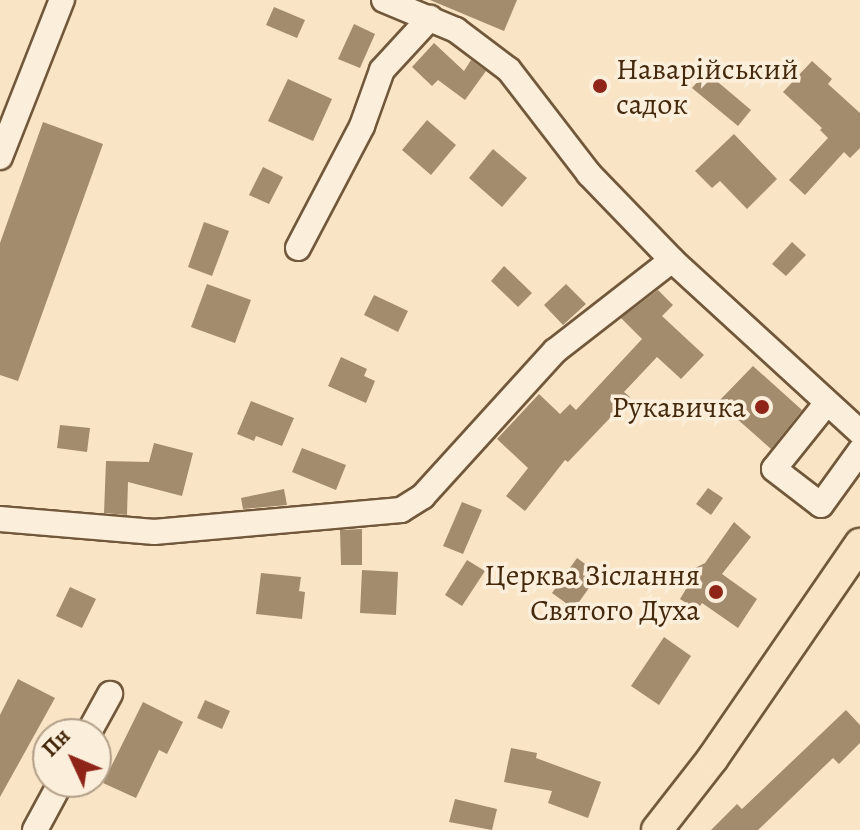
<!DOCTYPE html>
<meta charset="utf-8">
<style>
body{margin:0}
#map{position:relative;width:860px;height:830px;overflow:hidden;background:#f9e5c6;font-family:Alegreya,serif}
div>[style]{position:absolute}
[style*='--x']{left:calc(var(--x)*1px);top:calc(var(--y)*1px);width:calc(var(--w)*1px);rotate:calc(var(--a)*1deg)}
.building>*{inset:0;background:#a38b6d}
.roads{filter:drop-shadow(2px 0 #72583b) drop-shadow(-2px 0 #72583b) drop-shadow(0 2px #72583b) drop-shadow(0 -2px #72583b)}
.minor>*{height:24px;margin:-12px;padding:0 12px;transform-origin:12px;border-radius:12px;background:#fbeeda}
.major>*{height:30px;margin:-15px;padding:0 15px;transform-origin:15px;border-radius:15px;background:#f9e5c6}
.dots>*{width:22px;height:22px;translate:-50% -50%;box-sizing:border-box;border:4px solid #fbeeda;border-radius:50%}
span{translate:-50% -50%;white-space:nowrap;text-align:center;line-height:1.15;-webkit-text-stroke:7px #fbeeda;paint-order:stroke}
.poi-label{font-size:30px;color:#45290d}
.left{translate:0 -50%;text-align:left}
.right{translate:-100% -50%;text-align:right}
.north{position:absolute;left:32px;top:718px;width:80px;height:80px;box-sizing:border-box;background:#fbeeda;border:2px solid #b29f88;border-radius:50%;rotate:314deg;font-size:22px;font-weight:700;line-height:32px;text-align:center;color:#45290d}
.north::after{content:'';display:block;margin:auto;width:28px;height:36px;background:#8f2418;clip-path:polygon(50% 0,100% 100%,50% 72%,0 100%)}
</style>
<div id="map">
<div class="building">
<div style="clip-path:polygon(430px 0,517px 0,504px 31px)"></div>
<div style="clip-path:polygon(274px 7px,305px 20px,297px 38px,266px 25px)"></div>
<div style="clip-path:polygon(354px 24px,375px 34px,360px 68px,338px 59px)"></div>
<div style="clip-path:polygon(434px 43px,464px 71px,471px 60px,486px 71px,465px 100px,438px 80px,432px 86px,412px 67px)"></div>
<div style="clip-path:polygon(812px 61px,832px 79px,828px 84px,860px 113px,860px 148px,850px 158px,844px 152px,805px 195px,789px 180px,828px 138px,820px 130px,822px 128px,783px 92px)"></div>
<div style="clip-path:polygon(706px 72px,751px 110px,738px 126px,692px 88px)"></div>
<div style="clip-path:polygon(288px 79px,332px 99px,313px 141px,268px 121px)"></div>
<div style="clip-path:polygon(427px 120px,456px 145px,431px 175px,402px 150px)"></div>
<div style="clip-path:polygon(43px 122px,103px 144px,18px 381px,0 375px,0 243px)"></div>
<div style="clip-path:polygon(734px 134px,777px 179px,747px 209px,720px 181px,712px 188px,695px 171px)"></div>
<div style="clip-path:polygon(493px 149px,527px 178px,502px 207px,469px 178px)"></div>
<div style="clip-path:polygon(263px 167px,283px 177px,269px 204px,249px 195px)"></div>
<div style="clip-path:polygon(204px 222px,229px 231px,212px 276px,188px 267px)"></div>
<div style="clip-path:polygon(792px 242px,806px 255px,786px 276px,772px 264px)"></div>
<div style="clip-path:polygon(504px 266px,532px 293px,518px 307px,491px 281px)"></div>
<div style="clip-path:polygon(207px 284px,251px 300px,235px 343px,191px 327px)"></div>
<div style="clip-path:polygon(566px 284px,586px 304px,563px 325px,544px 305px)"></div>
<div style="clip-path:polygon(658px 290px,673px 305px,662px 316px,704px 355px,681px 379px,657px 357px,624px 392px,630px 397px,568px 462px,565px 460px,525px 511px,506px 496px,528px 468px,497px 439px,539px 394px,560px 414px,570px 404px,576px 410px,642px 339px,621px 318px)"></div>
<div style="clip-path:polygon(374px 295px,408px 311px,398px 332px,364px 315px)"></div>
<div style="clip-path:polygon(341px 357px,367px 369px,364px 376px,375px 381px,366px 403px,328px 386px)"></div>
<div style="clip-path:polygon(753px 366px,802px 410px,771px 449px,718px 402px)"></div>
<div style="clip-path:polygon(251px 401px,294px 418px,282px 446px,256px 436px,254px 441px,237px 434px)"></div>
<div style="clip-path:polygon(60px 425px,90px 428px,87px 452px,57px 448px)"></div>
<div style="clip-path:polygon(154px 443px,193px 453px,182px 496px,128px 482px,127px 515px,104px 513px,106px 461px,149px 462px)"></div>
<div style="clip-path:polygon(302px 448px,346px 465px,336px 490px,292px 472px)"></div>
<div style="clip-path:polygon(708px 488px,723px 498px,711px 515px,696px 504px)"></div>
<div style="clip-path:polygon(284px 489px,287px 505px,243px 509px,241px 498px)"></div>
<div style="clip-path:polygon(462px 502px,482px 510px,463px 554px,443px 546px)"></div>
<div style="clip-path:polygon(734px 522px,751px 537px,722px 574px,757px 599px,738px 628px,702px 603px,697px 610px,680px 599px,686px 589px,689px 571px,705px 563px)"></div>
<div style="clip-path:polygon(362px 529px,362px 565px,341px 565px,340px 530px)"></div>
<div style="clip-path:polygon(577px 558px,599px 574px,574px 609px,552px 593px)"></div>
<div style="clip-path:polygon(467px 560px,485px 571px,462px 606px,445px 595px)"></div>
<div style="clip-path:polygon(362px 570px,398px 572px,396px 615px,360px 613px)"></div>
<div style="clip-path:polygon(261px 573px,301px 577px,299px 591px,305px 592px,302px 619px,256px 614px)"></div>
<div style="clip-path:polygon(70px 587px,96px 599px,82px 628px,56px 616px)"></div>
<div style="clip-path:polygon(664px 637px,691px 656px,659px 705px,631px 686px)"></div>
<div style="clip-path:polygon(18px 679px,55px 698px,0 797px,0 715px)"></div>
<div style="clip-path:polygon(205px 700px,230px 711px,222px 729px,197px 718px)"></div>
<div style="clip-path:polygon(143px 702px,183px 722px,167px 754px,159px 750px,136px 798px,103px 783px)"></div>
<div style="clip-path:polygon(846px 710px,860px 725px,860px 743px,839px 764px,833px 758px,758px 830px,711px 830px,737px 804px,742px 809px)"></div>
<div style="clip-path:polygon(511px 748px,537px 753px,536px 758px,601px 782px,588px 818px,548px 803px,552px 791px,504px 782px)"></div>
<div style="clip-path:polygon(455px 799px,497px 809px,492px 830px,449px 822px)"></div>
</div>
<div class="roads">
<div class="minor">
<div style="--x:384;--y:0;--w:78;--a:22.6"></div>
<div style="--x:456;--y:30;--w:66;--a:37"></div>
<div style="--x:509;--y:70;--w:131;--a:52.4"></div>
<div style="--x:589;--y:174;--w:120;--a:46"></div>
<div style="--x:672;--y:260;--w:255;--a:42.5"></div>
<div style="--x:0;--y:157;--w:169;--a:-68.5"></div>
<div style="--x:298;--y:248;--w:138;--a:-62.3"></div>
<div style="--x:362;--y:126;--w:59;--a:-70.3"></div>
<div style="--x:382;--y:70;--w:71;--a:-47.3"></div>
<div style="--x:826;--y:404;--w:83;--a:128.7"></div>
<div style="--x:774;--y:469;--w:59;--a:37.5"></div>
<div style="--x:821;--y:505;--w:67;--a:-54.2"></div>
<div style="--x:0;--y:519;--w:155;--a:4.8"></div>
<div style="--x:154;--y:532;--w:248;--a:-5.1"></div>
<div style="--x:401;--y:510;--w:26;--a:-32"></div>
<div style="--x:423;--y:496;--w:196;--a:-47.7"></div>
<div style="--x:555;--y:351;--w:148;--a:-37.9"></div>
<div style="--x:88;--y:734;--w:46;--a:-61.2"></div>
<div style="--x:35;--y:830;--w:55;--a:-61.6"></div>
</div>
<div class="major">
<div style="--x:657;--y:830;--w:91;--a:-52.1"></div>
<div style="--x:713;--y:758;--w:260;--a:-55.5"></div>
</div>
</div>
<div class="dots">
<div style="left:600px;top:86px;background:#8f2418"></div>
<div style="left:762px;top:407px;background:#8f2418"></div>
<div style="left:716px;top:592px;background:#8f2418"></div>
</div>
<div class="poi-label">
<span class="left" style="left:616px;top:86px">Наварійський<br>садок</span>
<span class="right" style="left:746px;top:407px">Рукавичка</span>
<span class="right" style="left:700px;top:592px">Церква Зіслання<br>Святого Духа</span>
</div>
<div class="north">Пн</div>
</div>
